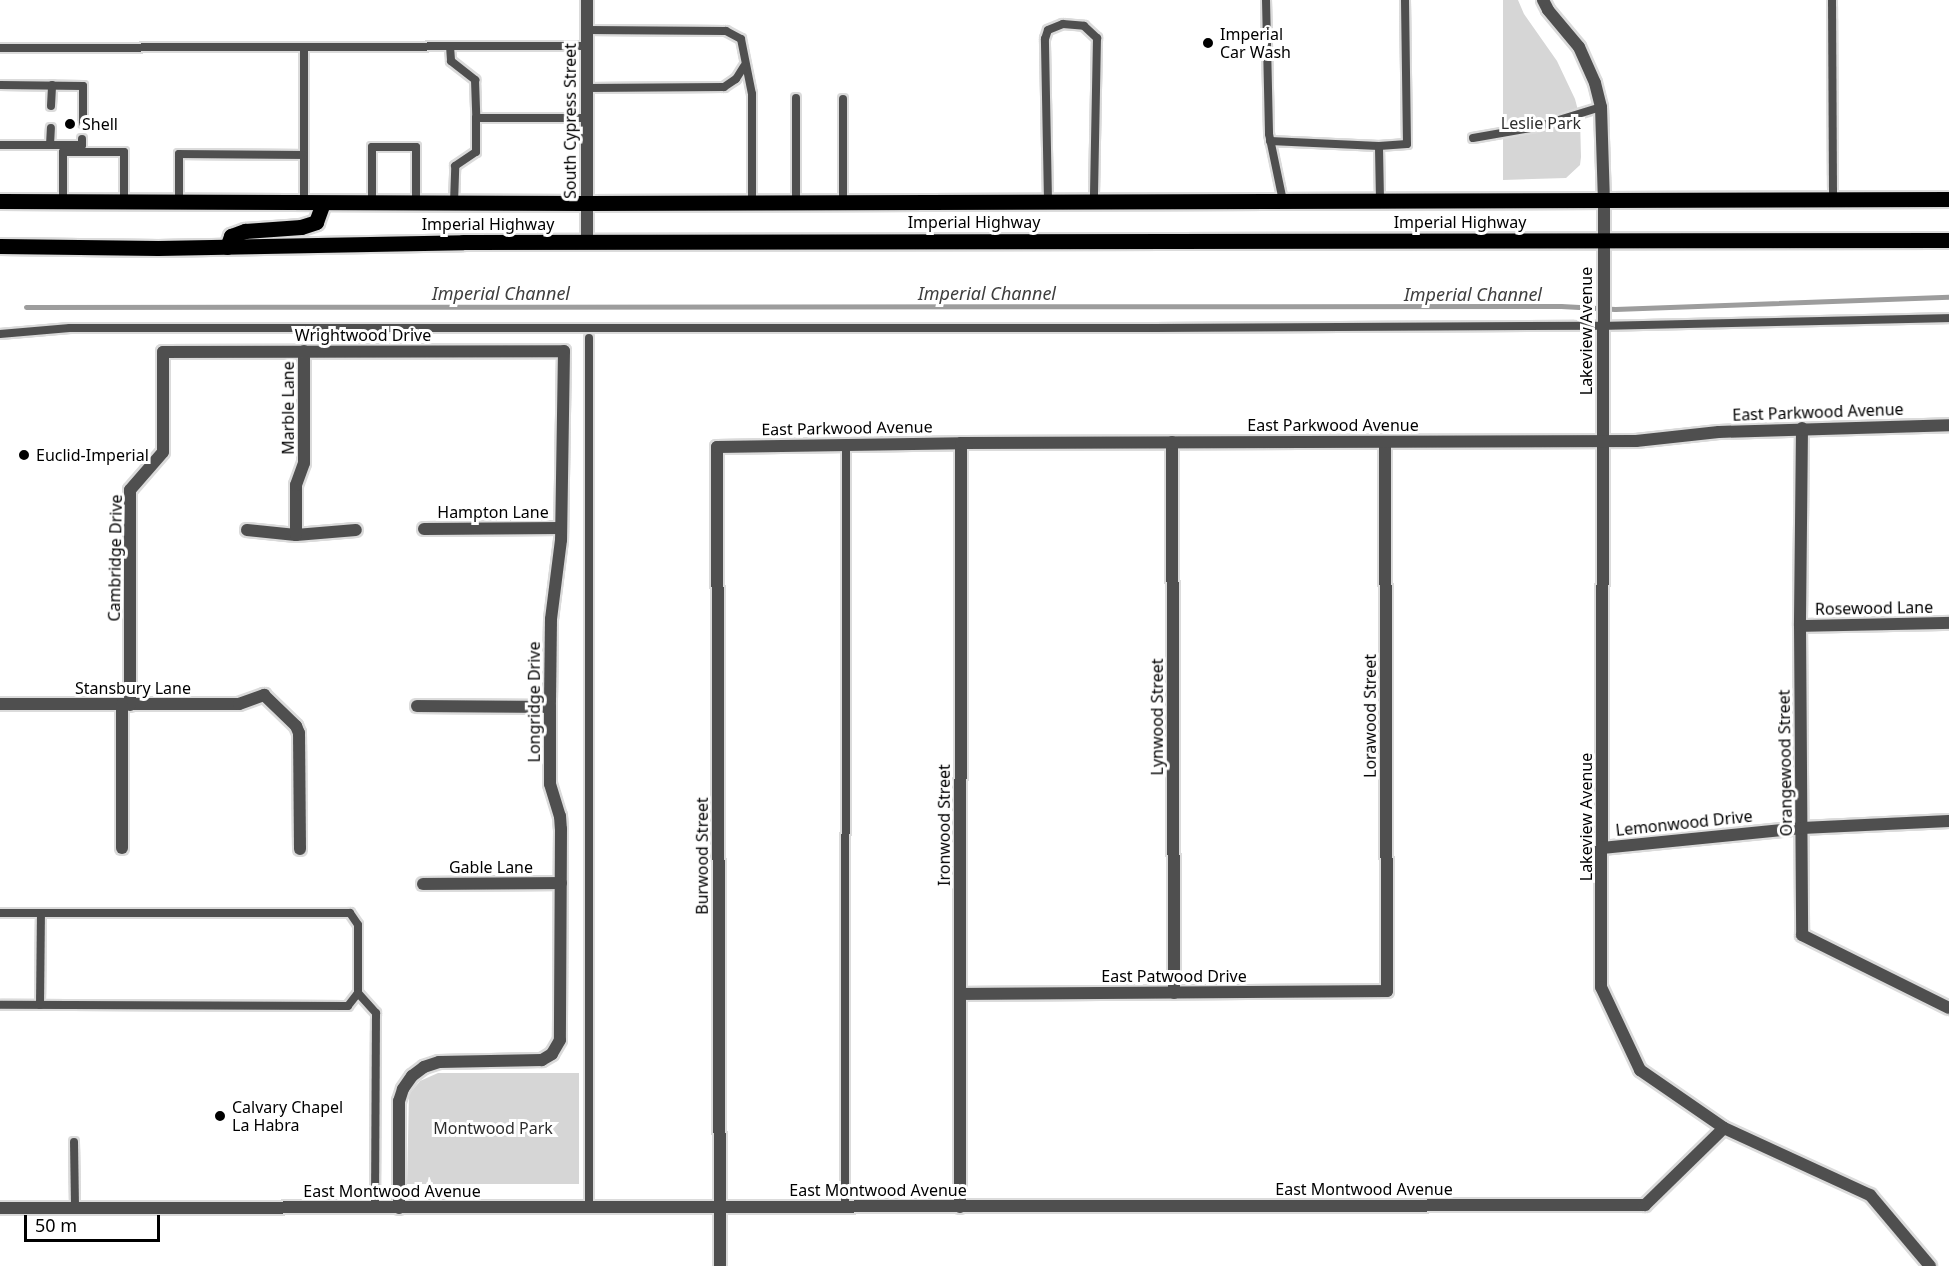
<!DOCTYPE html>
<style>
body{margin:0}
#map{position:relative;width:1949px;height:1266px;overflow:hidden;background:#fff;font-family:"Noto Sans",sans-serif}
div>[style]{position:absolute}
[style*='--x']{left:calc(var(--x)*1px);top:calc(var(--y)*1px);width:calc(var(--w)*1px);rotate:calc(var(--a)*1deg)}
.green>*{inset:0;background:#d6d6d6}
.stream>*{height:5px;margin:-2.5px;padding:0 2.5px;transform-origin:2.5px;border-radius:2.5px;background:#9d9d9d}
.roads{filter:drop-shadow(2px 0 #dbdbdb) drop-shadow(-2px 0 #dbdbdb) drop-shadow(0 2px #dbdbdb) drop-shadow(0 -2px #dbdbdb)}
.service>*{height:8px;margin:-4px;padding:0 4px;transform-origin:4px;border-radius:4px;background:#4f4f4f}
.minor>*{height:12px;margin:-6px;padding:0 6px;transform-origin:6px;border-radius:6px;background:#4f4f4f}
.primary>*{height:15px;margin:-7.5px;padding:0 7.5px;transform-origin:7.5px;border-radius:7.5px;background:#000}
.dots>*{width:16px;height:16px;translate:-50% -50%;box-sizing:border-box;border:3px solid #fff;border-radius:50%}
span{translate:-50% -50%;white-space:nowrap;text-align:center;line-height:1.15;-webkit-text-stroke:6px #fff;paint-order:stroke}
.poi-label{font-size:16px;color:#000}
.left{translate:0 -50%;text-align:left}
.street-label{font-size:16px;color:#000}
.park-label{font-size:16px;color:#2d2d2d}
.water-label{font-size:18px;color:#3e3e3e;font-style:italic}
.scale{position:absolute;left:24px;top:1215px;width:136px;height:27px;box-sizing:border-box;border:3px solid #000;border-top:0;padding-left:8px;font-size:18px;line-height:21px;white-space:nowrap;color:#000;-webkit-text-stroke:4px #fff;paint-order:stroke}
</style>
<div id="map">
<div class="green">
<div style="clip-path:polygon(1503px 0,1518px 0,1524px 14px,1557px 61px,1575px 99px,1580px 118px,1581px 157px,1580px 165px,1566px 178px,1503px 180px)"></div>
<div style="clip-path:polygon(438px 1073px,579px 1073px,579px 1184px,407px 1184px,409px 1094px,420px 1081px)"></div>
</div>
<div class="stream">
<div style="--x:26;--y:307;--w:1535;--a:-0.04"></div>
<div style="--x:1561;--y:306;--w:54;--a:3.2"></div>
<div style="--x:1615;--y:309;--w:334;--a:-2.1"></div>
</div>
<div class="roads">
<div class="service">
<div style="--x:1266;--y:0;--w:134;--a:88.7"></div>
<div style="--x:1269;--y:134;--w:68;--a:78.2"></div>
<div style="--x:1832;--y:0;--w:199;--a:89.7"></div>
<div style="--x:587;--y:30;--w:139;--a:0.4"></div>
<div style="--x:726;--y:31;--w:17;--a:28"></div>
<div style="--x:741;--y:39;--w:56;--a:78.7"></div>
<div style="--x:752;--y:94;--w:109;--a:90"></div>
<div style="--x:450;--y:46;--w:15;--a:86"></div>
<div style="--x:451;--y:61;--w:31;--a:38"></div>
<div style="--x:475;--y:80;--w:38;--a:88"></div>
<div style="--x:304;--y:47;--w:156;--a:90"></div>
<div style="--x:0;--y:48;--w:587;--a:-0.2"></div>
<div style="--x:0;--y:85;--w:83;--a:0.7"></div>
<div style="--x:83;--y:86;--w:37;--a:90"></div>
<div style="--x:587;--y:88;--w:137;--a:-0.4"></div>
<div style="--x:724;--y:87;--w:14;--a:-34"></div>
<div style="--x:736;--y:79;--w:15;--a:-58"></div>
<div style="--x:796;--y:98;--w:105;--a:90"></div>
<div style="--x:51;--y:106;--w:21;--a:-87"></div>
<div style="--x:1473;--y:138;--w:64;--a:-9.9"></div>
<div style="--x:1536;--y:127;--w:68;--a:-17.1"></div>
<div style="--x:1270;--y:141;--w:109;--a:2.6"></div>
<div style="--x:0;--y:145;--w:82;--a:0"></div>
<div style="--x:82;--y:145;--w:6;--a:-90"></div>
<div style="--x:50;--y:145;--w:17;--a:-87"></div>
<div style="--x:1380;--y:200;--w:54;--a:-91.1"></div>
<div style="--x:1379;--y:146;--w:28;--a:-4"></div>
<div style="--x:1407;--y:144;--w:144;--a:-90.8"></div>
<div style="--x:1048;--y:201;--w:162;--a:-91.1"></div>
<div style="--x:1045;--y:39;--w:9;--a:-72"></div>
<div style="--x:1048;--y:30;--w:16;--a:-22"></div>
<div style="--x:1063;--y:24;--w:21;--a:5"></div>
<div style="--x:1084;--y:26;--w:18;--a:43"></div>
<div style="--x:1097;--y:38;--w:163;--a:91.1"></div>
<div style="--x:63;--y:202;--w:50;--a:-90"></div>
<div style="--x:63;--y:152;--w:61;--a:0"></div>
<div style="--x:124;--y:152;--w:50;--a:90"></div>
<div style="--x:843;--y:202;--w:103;--a:-90"></div>
<div style="--x:179;--y:203;--w:49;--a:-90"></div>
<div style="--x:179;--y:154;--w:124;--a:0.5"></div>
<div style="--x:372;--y:203;--w:56;--a:-90"></div>
<div style="--x:372;--y:147;--w:44;--a:0"></div>
<div style="--x:416;--y:147;--w:56;--a:90"></div>
<div style="--x:454;--y:203;--w:37;--a:-88"></div>
<div style="--x:455;--y:166;--w:25;--a:-34"></div>
<div style="--x:476;--y:152;--w:34;--a:-90"></div>
<div style="--x:476;--y:118;--w:111;--a:0"></div>
<div style="--x:0;--y:334;--w:70;--a:-4.9"></div>
<div style="--x:70;--y:328;--w:1083;--a:0"></div>
<div style="--x:1153;--y:328;--w:450;--a:-0.3"></div>
<div style="--x:1603;--y:326;--w:346;--a:-1.3"></div>
<div style="--x:0;--y:913;--w:350;--a:0"></div>
<div style="--x:350;--y:913;--w:14;--a:56"></div>
<div style="--x:358;--y:925;--w:68;--a:90"></div>
<div style="--x:358;--y:993;--w:16;--a:128"></div>
<div style="--x:348;--y:1006;--w:348;--a:-179.8"></div>
<div style="--x:358;--y:993;--w:27;--a:48"></div>
<div style="--x:376;--y:1013;--w:195;--a:90.3"></div>
<div style="--x:40;--y:1005;--w:91;--a:-89.4"></div>
<div style="--x:74;--y:1142;--w:66;--a:89.1"></div>
<div style="--x:589;--y:1207;--w:869;--a:-90"></div>
<div style="--x:845;--y:1207;--w:762;--a:-89.92"></div>
</div>
<div class="minor">
<div style="--x:587;--y:0;--w:241;--a:90"></div>
<div style="--x:1543;--y:0;--w:11;--a:63"></div>
<div style="--x:1548;--y:10;--w:48;--a:50"></div>
<div style="--x:1579;--y:47;--w:39;--a:66"></div>
<div style="--x:1595;--y:83;--w:25;--a:76"></div>
<div style="--x:1601;--y:107;--w:93;--a:88.2"></div>
<div style="--x:1604;--y:200;--w:787;--a:90.22"></div>
<div style="--x:1601;--y:987;--w:92;--a:64.8"></div>
<div style="--x:1640;--y:1070;--w:102;--a:34.6"></div>
<div style="--x:1724;--y:1128;--w:161;--a:24.7"></div>
<div style="--x:1870;--y:1195;--w:93;--a:49.8"></div>
<div style="--x:1802;--y:428;--w:198;--a:90.6"></div>
<div style="--x:1800;--y:626;--w:309;--a:89.6"></div>
<div style="--x:1802;--y:935;--w:164;--a:26.4"></div>
<div style="--x:1172;--y:442;--w:551;--a:89.79"></div>
<div style="--x:424;--y:529;--w:137;--a:-0.4"></div>
<div style="--x:247;--y:530;--w:49;--a:5.8"></div>
<div style="--x:296;--y:535;--w:60;--a:-4.8"></div>
<div style="--x:296;--y:535;--w:50;--a:-90"></div>
<div style="--x:296;--y:485;--w:23;--a:-70"></div>
<div style="--x:304;--y:463;--w:112;--a:-90"></div>
<div style="--x:1800;--y:626;--w:149;--a:-1.2"></div>
<div style="--x:0;--y:704;--w:239;--a:0"></div>
<div style="--x:239;--y:704;--w:27;--a:-20"></div>
<div style="--x:264;--y:695;--w:45;--a:44.1"></div>
<div style="--x:296;--y:726;--w:8;--a:67"></div>
<div style="--x:299;--y:733;--w:116;--a:89.5"></div>
<div style="--x:130;--y:705;--w:215;--a:-90"></div>
<div style="--x:130;--y:490;--w:50;--a:-49"></div>
<div style="--x:163;--y:452;--w:100;--a:-90"></div>
<div style="--x:163;--y:352;--w:401;--a:-0.1"></div>
<div style="--x:564;--y:351;--w:189;--a:90.9"></div>
<div style="--x:561;--y:540;--w:80;--a:97.2"></div>
<div style="--x:551;--y:619;--w:88;--a:90.7"></div>
<div style="--x:550;--y:707;--w:77;--a:90"></div>
<div style="--x:550;--y:784;--w:34;--a:73"></div>
<div style="--x:560;--y:816;--w:13;--a:86"></div>
<div style="--x:561;--y:829;--w:211;--a:90.3"></div>
<div style="--x:560;--y:1040;--w:16;--a:120"></div>
<div style="--x:552;--y:1054;--w:12;--a:149"></div>
<div style="--x:542;--y:1060;--w:103;--a:178.9"></div>
<div style="--x:439;--y:1062;--w:16;--a:162"></div>
<div style="--x:424;--y:1067;--w:15;--a:143"></div>
<div style="--x:412;--y:1076;--w:16;--a:125"></div>
<div style="--x:403;--y:1089;--w:13;--a:108"></div>
<div style="--x:399;--y:1101;--w:107;--a:90"></div>
<div style="--x:417;--y:706;--w:133;--a:0.4"></div>
<div style="--x:122;--y:848;--w:144;--a:-90"></div>
<div style="--x:1602;--y:848;--w:201;--a:-5.7"></div>
<div style="--x:1802;--y:828;--w:147;--a:-2.7"></div>
<div style="--x:423;--y:884;--w:138;--a:-0.4"></div>
<div style="--x:960;--y:994;--w:427;--a:-0.4"></div>
<div style="--x:1387;--y:991;--w:549;--a:-90.21"></div>
<div style="--x:960;--y:1207;--w:764;--a:-89.93"></div>
<div style="--x:0;--y:1208;--w:1645;--a:-0.1"></div>
<div style="--x:1645;--y:1205;--w:110;--a:-44.3"></div>
<div style="--x:720;--y:1266;--w:819;--a:-90.21"></div>
<div style="--x:717;--y:447;--w:244;--a:-0.9"></div>
<div style="--x:961;--y:443;--w:675;--a:-0.17"></div>
<div style="--x:1636;--y:441;--w:83;--a:-6.2"></div>
<div style="--x:1719;--y:432;--w:230;--a:-1.7"></div>
</div>
<div class="primary">
<div style="--x:0;--y:201;--w:587;--a:0.2"></div>
<div style="--x:587;--y:203;--w:1362;--a:-0.17"></div>
<div style="--x:0;--y:246;--w:158;--a:0.7"></div>
<div style="--x:158;--y:248;--w:305;--a:-1.1"></div>
<div style="--x:463;--y:242;--w:1486;--a:-0.08"></div>
<div style="--x:227;--y:247;--w:12;--a:-70"></div>
<div style="--x:231;--y:236;--w:15;--a:-20"></div>
<div style="--x:245;--y:231;--w:56;--a:-4.1"></div>
<div style="--x:301;--y:227;--w:16;--a:-18"></div>
<div style="--x:316;--y:222;--w:20;--a:-70"></div>
</div>
</div>
<div class="dots">
<div style="left:1208px;top:43px;background:#000"></div>
<div style="left:70px;top:124px;background:#000"></div>
<div style="left:24px;top:455px;background:#000"></div>
<div style="left:220px;top:1116px;background:#000"></div>
</div>
<div class="poi-label">
<span class="left" style="left:1220px;top:43px">Imperial<br>Car Wash</span>
<span class="left" style="left:82px;top:124px">Shell</span>
<span class="left" style="left:36px;top:455px">Euclid-Imperial</span>
<span class="left" style="left:232px;top:1116px">Calvary Chapel<br>La Habra</span>
</div>
<div class="street-label">
<span style="left:570px;top:121px;rotate:-90deg">South Cypress Street</span>
<span style="left:974px;top:222px">Imperial Highway</span>
<span style="left:1460px;top:222px">Imperial Highway</span>
<span style="left:488px;top:224px">Imperial Highway</span>
<span style="left:1586px;top:331px;rotate:-90deg">Lakeview Avenue</span>
<span style="left:363px;top:335px">Wrightwood Drive</span>
<span style="left:288px;top:408px;rotate:-90deg">Marble Lane</span>
<span style="left:1818px;top:412px;rotate:-2deg">East Parkwood Avenue</span>
<span style="left:1333px;top:425px">East Parkwood Avenue</span>
<span style="left:847px;top:428px;rotate:-1deg">East Parkwood Avenue</span>
<span style="left:493px;top:512px">Hampton Lane</span>
<span style="left:115px;top:558px;rotate:-89deg">Cambridge Drive</span>
<span style="left:1874px;top:608px;rotate:-1deg">Rosewood Lane</span>
<span style="left:133px;top:688px">Stansbury Lane</span>
<span style="left:534px;top:702px;rotate:-90deg">Longridge Drive</span>
<span style="left:1370px;top:716px;rotate:-90deg">Lorawood Street</span>
<span style="left:1157px;top:717px;rotate:-90deg">Lynwood Street</span>
<span style="left:1785px;top:763px;rotate:-91deg">Orangewood Street</span>
<span style="left:1586px;top:817px;rotate:-90deg">Lakeview Avenue</span>
<span style="left:1684px;top:823px;rotate:-6deg">Lemonwood Drive</span>
<span style="left:944px;top:825px;rotate:-90deg">Ironwood Street</span>
<span style="left:702px;top:856px;rotate:-90deg">Burwood Street</span>
<span style="left:491px;top:867px">Gable Lane</span>
<span style="left:1174px;top:976px">East Patwood Drive</span>
<span style="left:1364px;top:1189px">East Montwood Avenue</span>
<span style="left:878px;top:1190px">East Montwood Avenue</span>
<span style="left:392px;top:1191px">East Montwood Avenue</span>
</div>
<div class="park-label">
<span style="left:1541px;top:123px">Leslie Park</span>
<span style="left:493px;top:1128px">Montwood Park</span>
</div>
<div class="water-label">
<span style="left:501px;top:293px">Imperial Channel</span>
<span style="left:987px;top:293px">Imperial Channel</span>
<span style="left:1473px;top:294px">Imperial Channel</span>
</div>
<div class="scale">50 m</div>
</div>
